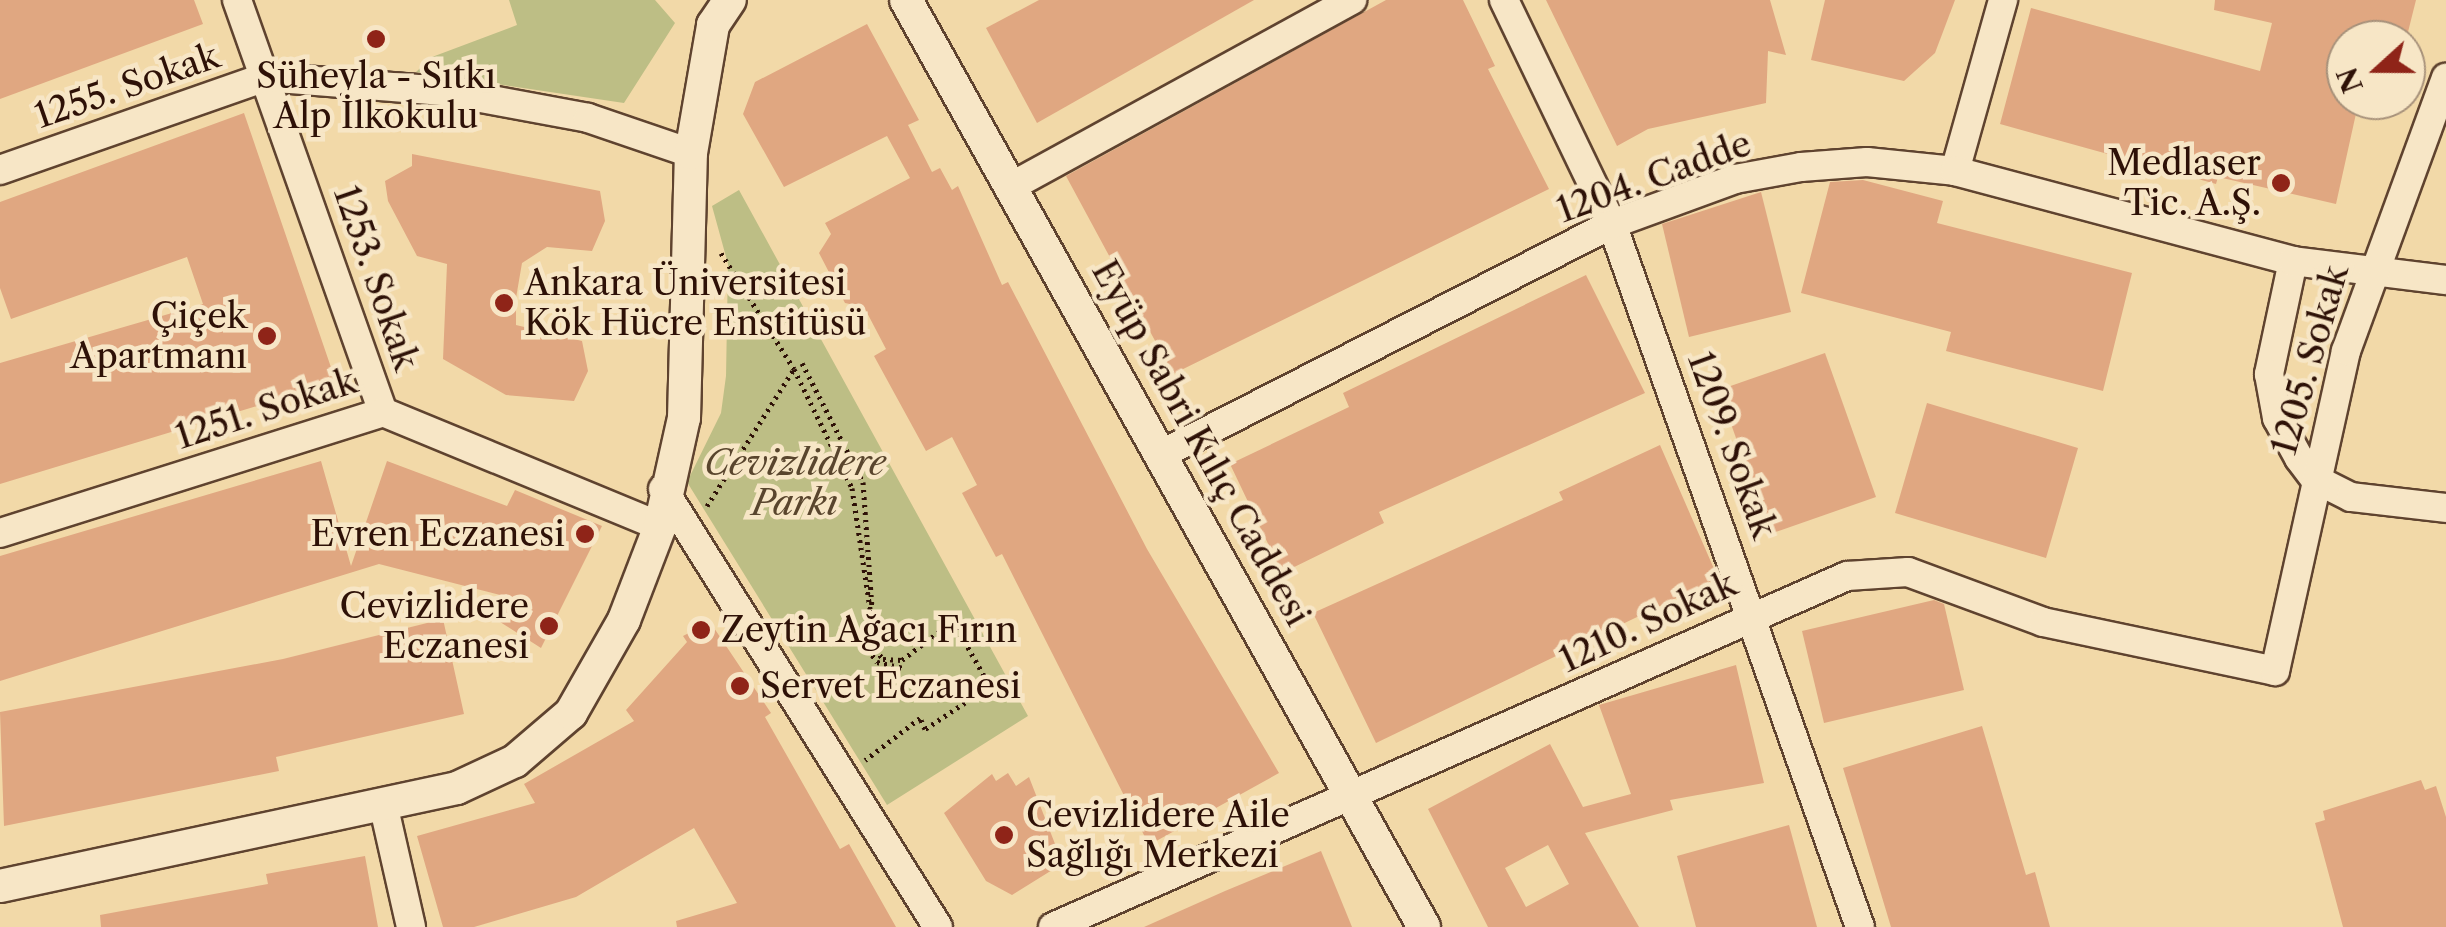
<!DOCTYPE html>
<meta charset="utf-8">
<style>
body{margin:0}
#map{position:relative;width:2446px;height:927px;overflow:hidden;background:#f2d9a8;font-family:"Libre Caslon Text",serif}
div>[style]{position:absolute}
[style*='--x']{left:calc(var(--x)*1px);top:calc(var(--y)*1px);width:calc(var(--w)*1px);rotate:calc(var(--a)*1deg)}
.green>*{inset:0;background:#bdbe85}
.building>*{inset:0;background:#e0a781}
.path>*{height:5px;margin-top:-2.5px;transform-origin:0;background:repeating-linear-gradient(90deg,#2e1107 0 2.5px,transparent 0 7.5px)}
.roads{filter:drop-shadow(2px 0 #5f432f) drop-shadow(-2px 0 #5f432f) drop-shadow(0 2px #5f432f) drop-shadow(0 -2px #5f432f)}
.minor>*{height:28px;margin:-14px;padding:0 14px;transform-origin:14px;border-radius:14px;background:#f7e6c6}
.tertiary>*{height:32px;margin:-16px;padding:0 16px;transform-origin:16px;border-radius:16px;background:#f7e6c6}
.dots>*{width:28px;height:28px;translate:-50% -50%;box-sizing:border-box;border:5px solid #f7e6c6;border-radius:50%}
span{translate:-50% -50%;white-space:nowrap;text-align:center;line-height:1.15;-webkit-text-stroke:9px #f7e6c6;paint-order:stroke}
.poi-label{font-size:35px;color:#2e1107}
.right{translate:-100% -50%;text-align:right}
.left{translate:0 -50%;text-align:left}
.street-label{font-size:35px;color:#2e1107}
.park-label{font-size:35px;color:#59452d;font-style:italic}
.north{position:absolute;left:2326px;top:20px;width:100px;height:100px;box-sizing:border-box;background:#f7e6c6;border:2px solid #a7917a;border-radius:50%;rotate:249deg;font-size:28px;font-weight:700;line-height:40px;text-align:center;color:#2e1107}
.north::after{content:'';display:block;margin:auto;width:35px;height:45px;background:#8f2418;clip-path:polygon(50% 0,100% 100%,50% 72%,0 100%)}
</style>
<div id="map">
<div class="green">
<div style="clip-path:polygon(509px 0,655px 0,675px 23px,624px 103px,416px 72px,432px 57px,517px 25px)"></div>
<div style="clip-path:polygon(739px 190px,1028px 716px,887px 805px,687px 482px,721px 413px,726px 376px,728px 264px,712px 206px)"></div>
</div>
<div class="building">
<div style="clip-path:polygon(0 0,194px 0,203px 24px,0 99px)"></div>
<div style="clip-path:polygon(1039px 0,1254px 0,1037px 123px,986px 28px)"></div>
<div style="clip-path:polygon(1386px 0,1463px 0,1495px 66px,1488px 69px,1549px 189px,1173px 374px,1066px 176px)"></div>
<div style="clip-path:polygon(1546px 0,1770px 0,1786px 55px,1768px 51px,1766px 103px,1648px 129px,1617px 146px)"></div>
<div style="clip-path:polygon(1825px 0,1955px 0,1935px 53px,1904px 81px,1811px 60px)"></div>
<div style="clip-path:polygon(2215px 0,2416px 0,2406px 40px,2346px 40px,2346px 100px,2359px 100px,2336px 204px,2218px 177px,2216px 184px,2000px 124px,2031px 8px,2260px 71px,2272px 23px,2214px 10px)"></div>
<div style="clip-path:polygon(867px 24px,919px 120px,908px 125px,932px 172px,940px 168px,952px 190px,958px 186px,1002px 285px,1008px 282px,1147px 549px,1279px 773px,1149px 845px,1002px 554px,996px 557px,962px 493px,977px 485px,952px 437px,926px 451px,874px 356px,886px 349px,864px 307px,845px 303px,819px 253px,831px 234px,825px 223px,910px 178px,887px 136px,784px 187px,743px 114px,755px 82px)"></div>
<div style="clip-path:polygon(244px 113px,336px 382px,0 484px,0 363px,203px 304px,187px 257px,11px 319px,0 288px,0 202px)"></div>
<div style="clip-path:polygon(412px 154px,600px 191px,605px 221px,592px 251px,547px 247px,522px 263px,516px 298px,516px 325px,582px 341px,588px 371px,574px 401px,506px 395px,443px 359px,447px 264px,417px 256px,388px 201px,385px 181px,412px 166px)"></div>
<div style="clip-path:polygon(1863px 180px,1943px 201px,1937px 223px,2132px 273px,2103px 391px,1946px 351px,1951px 332px,1801px 293px,1830px 182px)"></div>
<div style="clip-path:polygon(1761px 192px,1791px 312px,1689px 337px,1662px 224px)"></div>
<div style="clip-path:polygon(1586px 275px,1645px 393px,1379px 512px,1384px 523px,1282px 573px,1230px 464px,1349px 407px,1343px 393px)"></div>
<div style="clip-path:polygon(1825px 353px,1876px 497px,1770px 534px,1719px 390px)"></div>
<div style="clip-path:polygon(1927px 403px,2078px 448px,2046px 558px,1895px 513px)"></div>
<div style="clip-path:polygon(1660px 445px,1718px 578px,1376px 743px,1313px 613px,1563px 500px,1559px 492px)"></div>
<div style="clip-path:polygon(321px 461px,351px 566px,387px 461px,507px 506px,515px 490px,602px 526px,541px 648px,481px 610px,524px 601px,379px 564px,0 681px,0 556px)"></div>
<div style="clip-path:polygon(1934px 600px,1944px 604px,1964px 690px,1824px 723px,1802px 631px)"></div>
<div style="clip-path:polygon(443px 619px,464px 714px,276px 757px,279px 771px,4px 826px,0 712px,283px 659px)"></div>
<div style="clip-path:polygon(710px 622px,771px 713px,765px 717px,840px 849px,849px 844px,896px 927px,677px 927px,676px 921px,737px 903px,694px 828px,576px 897px,474px 927px,443px 927px,417px 836px,535px 803px,524px 784px,634px 721px,626px 710px,687px 642px,683px 636px)"></div>
<div style="clip-path:polygon(evenodd,1736px 665px,1764px 783px,1670px 800px,1673px 810px,1585px 833px,1639px 927px,1488px 927px,1428px 809px,1550px 744px,1583px 807px,1631px 794px,1599px 705px,1736px 665px,1548px 845px,1569px 884px,1526px 907px,1505px 868px,1548px 845px)"></div>
<div style="clip-path:polygon(1982px 726px,2026px 875px,2035px 872px,2050px 927px,1891px 927px,1843px 768px)"></div>
<div style="clip-path:polygon(1008px 773px,1016px 786px,1029px 777px,1057px 849px,1049px 854px,1057px 867px,1012px 895px,986px 881px,944px 813px,992px 774px,996px 781px)"></div>
<div style="clip-path:polygon(2421px 780px,2425px 790px,2436px 786px,2446px 817px,2446px 927px,2343px 927px,2315px 823px,2325px 820px,2323px 811px)"></div>
<div style="clip-path:polygon(1789px 825px,1817px 927px,1696px 927px,1677px 856px)"></div>
<div style="clip-path:polygon(1321px 851px,1352px 927px,1144px 927px,1225px 891px)"></div>
<div style="clip-path:polygon(365px 856px,378px 927px,101px 927px,100px 915px,268px 884px,266px 874px)"></div>
</div>
<div class="path">
<div style="--x:721;--y:253;--w:137;--a:57.8"></div>
<div style="--x:802;--y:363;--w:134;--a:62.9"></div>
<div style="--x:863;--y:482;--w:167;--a:85.9"></div>
<div style="--x:875;--y:649;--w:13;--a:51"></div>
<div style="--x:883;--y:659;--w:19;--a:3"></div>
<div style="--x:902;--y:660;--w:64;--a:-37.4"></div>
<div style="--x:953;--y:621;--w:75;--a:60.4"></div>
<div style="--x:990;--y:686;--w:78;--a:146.5"></div>
<div style="--x:925;--y:729;--w:12;--a:-114"></div>
<div style="--x:920;--y:718;--w:69;--a:142.6"></div>
<div style="--x:707;--y:506;--w:162;--a:-57.6"></div>
<div style="--x:794;--y:369;--w:132;--a:64"></div>
<div style="--x:852;--y:488;--w:128;--a:81.5"></div>
<div style="--x:871;--y:615;--w:34;--a:95"></div>
<div style="--x:868;--y:649;--w:16;--a:55"></div>
<div style="--x:877;--y:662;--w:28;--a:13"></div>
</div>
<div class="roads">
<div class="minor">
<div style="--x:237;--y:0;--w:437;--a:70.5"></div>
<div style="--x:1504;--y:0;--w:249;--a:64.3"></div>
<div style="--x:1612;--y:224;--w:745;--a:70.57"></div>
<div style="--x:0;--y:170;--w:281;--a:-19.3"></div>
<div style="--x:265;--y:77;--w:179;--a:4.5"></div>
<div style="--x:443;--y:91;--w:147;--a:10.5"></div>
<div style="--x:588;--y:118;--w:109;--a:18.8"></div>
<div style="--x:1955;--y:171;--w:178;--a:-74.3"></div>
<div style="--x:1012;--y:186;--w:388;--a:-28.7"></div>
<div style="--x:2293;--y:261;--w:116;--a:102"></div>
<div style="--x:2269;--y:374;--w:45;--a:79.7"></div>
<div style="--x:2277;--y:418;--w:46;--a:61.2"></div>
<div style="--x:2299;--y:458;--w:26;--a:53"></div>
<div style="--x:2315;--y:479;--w:40;--a:26.6"></div>
<div style="--x:2351;--y:497;--w:96;--a:6.6"></div>
<div style="--x:1162;--y:454;--w:505;--a:-27.07"></div>
<div style="--x:1612;--y:224;--w:131;--a:-20.1"></div>
<div style="--x:1735;--y:179;--w:67;--a:-10.3"></div>
<div style="--x:1801;--y:167;--w:66;--a:-4.3"></div>
<div style="--x:1867;--y:162;--w:88;--a:5.8"></div>
<div style="--x:1955;--y:171;--w:350;--a:14.9"></div>
<div style="--x:2293;--y:261;--w:154;--a:7.1"></div>
<div style="--x:663;--y:489;--w:517;--a:57.88"></div>
<div style="--x:0;--y:533;--w:402;--a:-17.5"></div>
<div style="--x:383;--y:412;--w:300;--a:22.4"></div>
<div style="--x:384;--y:808;--w:122;--a:77.2"></div>
<div style="--x:1053;--y:927;--w:868;--a:-23.85"></div>
<div style="--x:1847;--y:576;--w:61;--a:-3.8"></div>
<div style="--x:1908;--y:572;--w:144;--a:20.3"></div>
<div style="--x:2043;--y:622;--w:237;--a:11.9"></div>
<div style="--x:2275;--y:671;--w:328;--a:-77.5"></div>
<div style="--x:2346;--y:351;--w:291;--a:-69.9"></div>
</div>
<div class="tertiary">
<div style="--x:906;--y:0;--w:1062;--a:60.8"></div>
<div style="--x:0;--y:886;--w:467;--a:-12.1"></div>
<div style="--x:457;--y:788;--w:64;--a:-25"></div>
<div style="--x:515;--y:761;--w:74;--a:-40.6"></div>
<div style="--x:571;--y:713;--w:107;--a:-60.3"></div>
<div style="--x:624;--y:620;--w:101;--a:-69"></div>
<div style="--x:660;--y:526;--w:111;--a:-77.5"></div>
<div style="--x:684;--y:418;--w:265;--a:-88.5"></div>
<div style="--x:691;--y:153;--w:130;--a:-80.2"></div>
<div style="--x:713;--y:25;--w:30;--a:-56"></div>
</div>
</div>
<div class="dots">
<div style="left:376px;top:39px;background:#8f2418"></div>
<div style="left:2281px;top:183px;background:#8f2418"></div>
<div style="left:504px;top:303px;background:#8f2418"></div>
<div style="left:267px;top:336px;background:#8f2418"></div>
<div style="left:585px;top:534px;background:#8f2418"></div>
<div style="left:549px;top:626px;background:#8f2418"></div>
<div style="left:701px;top:630px;background:#8f2418"></div>
<div style="left:740px;top:686px;background:#8f2418"></div>
<div style="left:1004px;top:835px;background:#8f2418"></div>
</div>
<div class="poi-label">
<span style="left:376px;top:96px">Süheyla - Sıtkı<br>Alp İlkokulu</span>
<span class="right" style="left:2261px;top:183px">Medlaser<br>Tic. A.Ş.</span>
<span class="left" style="left:524px;top:303px">Ankara Üniversitesi<br>Kök Hücre Enstitüsü</span>
<span class="right" style="left:247px;top:336px">Çiçek<br>Apartmanı</span>
<span class="right" style="left:565px;top:534px">Evren Eczanesi</span>
<span class="right" style="left:529px;top:626px">Cevizlidere<br>Eczanesi</span>
<span class="left" style="left:721px;top:630px">Zeytin Ağacı Fırın</span>
<span class="left" style="left:760px;top:686px">Servet Eczanesi</span>
<span class="left" style="left:1026px;top:835px">Cevizlidere Aile<br>Sağlığı Merkezi</span>
</div>
<div class="street-label">
<span style="left:127px;top:86px;rotate:-19deg">1255. Sokak</span>
<span style="left:1654px;top:177px;rotate:-20deg">1204. Cadde</span>
<span style="left:376px;top:278px;rotate:71deg">1253. Sokak</span>
<span style="left:2310px;top:360px;rotate:-74deg">1205. Sokak</span>
<span style="left:266px;top:409px;rotate:-18deg">1251. Sokak</span>
<span style="left:1201px;top:443px;rotate:61deg">Eyüp Sabri Kılıç Caddesi</span>
<span style="left:1732px;top:445px;rotate:70deg">1209. Sokak</span>
<span style="left:1648px;top:622px;rotate:-25deg">1210. Sokak</span>
</div>
<div class="park-label">
<span style="left:795px;top:483px">Cevizlidere<br>Parkı</span>
</div>
<div class="north">N</div>
</div>
